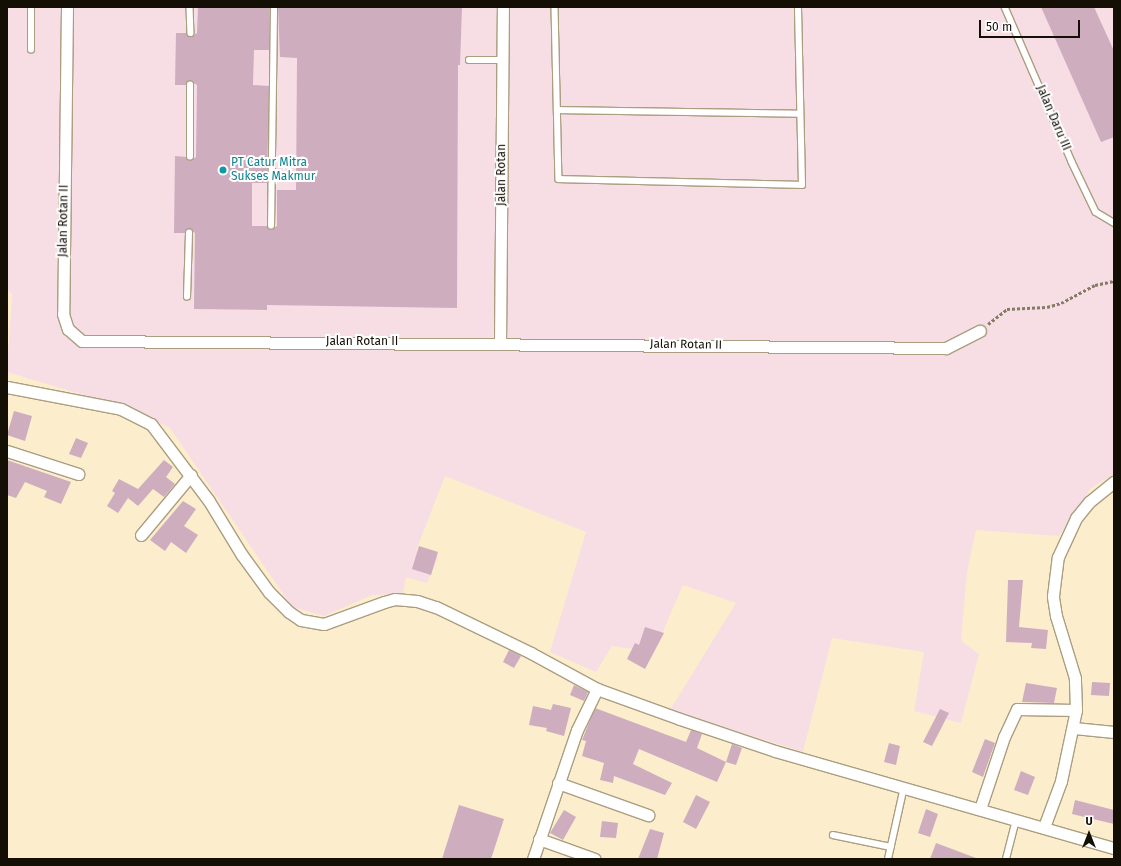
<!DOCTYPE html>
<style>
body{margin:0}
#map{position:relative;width:1121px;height:866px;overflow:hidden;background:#fceecd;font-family:"Fira Sans",sans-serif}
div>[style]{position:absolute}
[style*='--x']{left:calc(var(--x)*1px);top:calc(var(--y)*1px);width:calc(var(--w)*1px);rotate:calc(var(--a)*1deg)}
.industrial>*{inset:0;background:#f7dde4}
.building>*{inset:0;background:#ceadbf}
.path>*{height:2.5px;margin-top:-1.25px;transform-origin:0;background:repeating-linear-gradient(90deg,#847b65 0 3px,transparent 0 5px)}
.roads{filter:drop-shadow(1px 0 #ab9e80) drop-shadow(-1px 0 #ab9e80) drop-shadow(0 1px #ab9e80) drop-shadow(0 -1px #ab9e80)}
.lane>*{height:5.5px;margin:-2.75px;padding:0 2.75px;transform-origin:2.75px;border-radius:2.75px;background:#fff}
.street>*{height:11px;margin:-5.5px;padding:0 5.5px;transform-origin:5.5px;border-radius:5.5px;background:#fff}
.dots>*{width:11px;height:11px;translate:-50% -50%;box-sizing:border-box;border:2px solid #fff;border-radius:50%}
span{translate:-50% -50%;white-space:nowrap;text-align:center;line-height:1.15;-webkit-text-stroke:4px #fff;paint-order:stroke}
.street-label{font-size:12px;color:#140f05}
.culture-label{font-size:12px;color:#0d838f}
.left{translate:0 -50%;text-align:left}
.frame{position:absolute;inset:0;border:8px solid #140f05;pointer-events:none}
.north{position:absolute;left:1069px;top:814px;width:40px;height:40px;-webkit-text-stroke:3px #fff;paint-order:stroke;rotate:0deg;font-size:11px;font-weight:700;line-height:16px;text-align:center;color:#140f05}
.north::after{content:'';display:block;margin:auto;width:14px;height:18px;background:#140f05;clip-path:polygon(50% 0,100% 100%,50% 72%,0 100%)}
.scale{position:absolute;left:979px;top:20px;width:101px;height:18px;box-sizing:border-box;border:2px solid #140f05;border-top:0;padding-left:5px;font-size:12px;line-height:14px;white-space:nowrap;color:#140f05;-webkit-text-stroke:3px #fff;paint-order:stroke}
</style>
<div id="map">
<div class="industrial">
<div style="clip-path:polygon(7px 7px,1114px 7px,1114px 474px,1091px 488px,1059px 536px,976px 530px,967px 572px,961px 641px,979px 654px,961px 723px,914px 711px,924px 652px,832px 638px,803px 752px,670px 710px,736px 603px,683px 585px,654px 652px,612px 646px,596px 672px,550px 652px,586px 532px,445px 476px,416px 551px,438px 557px,427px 583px,406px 577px,403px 594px,372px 595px,324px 616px,292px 607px,170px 428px,127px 408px,7px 372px,12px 294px,7px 289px)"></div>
</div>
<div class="building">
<div style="clip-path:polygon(198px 7px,270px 7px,269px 50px,254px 50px,253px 85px,269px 86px,267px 183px,252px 183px,252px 226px,267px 226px,271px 230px,277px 226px,277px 190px,296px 190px,297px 58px,280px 57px,278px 7px,462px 7px,460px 65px,458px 65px,457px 308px,267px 305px,267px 310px,194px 309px,195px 233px,189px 229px,185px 233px,174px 233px,175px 156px,186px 157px,190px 161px,196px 157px,197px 85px,190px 81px,186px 85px,175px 85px,176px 33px,187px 33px,191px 37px,197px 33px)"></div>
<div style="clip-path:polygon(1041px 7px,1094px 7px,1114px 51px,1114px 137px,1101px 142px)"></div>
<div style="clip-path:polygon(14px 411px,32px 416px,25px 441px,7px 435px)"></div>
<div style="clip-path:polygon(76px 438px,88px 443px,81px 458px,69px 454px)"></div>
<div style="clip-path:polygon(7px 460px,71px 482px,61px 504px,44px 497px,47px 491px,25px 482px,16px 498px,7px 495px)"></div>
<div style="clip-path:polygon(164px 460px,173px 467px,166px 477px,175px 484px,164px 497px,153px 489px,138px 506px,128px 498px,118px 513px,107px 506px,115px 493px,112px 491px,119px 479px,138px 489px)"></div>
<div style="clip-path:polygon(183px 501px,196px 509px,184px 526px,198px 535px,186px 553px,171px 542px,165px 551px,150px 540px)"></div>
<div style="clip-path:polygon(419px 546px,438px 552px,431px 575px,412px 569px)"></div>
<div style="clip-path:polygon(1008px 580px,1023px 580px,1019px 627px,1048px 630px,1046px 649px,1031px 648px,1032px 643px,1006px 642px)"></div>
<div style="clip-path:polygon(645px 627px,664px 633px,645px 669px,627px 659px,635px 643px,639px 645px)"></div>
<div style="clip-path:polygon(509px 650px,521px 656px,514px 668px,503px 662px)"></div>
<div style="clip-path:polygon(1092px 682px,1110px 683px,1109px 696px,1091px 695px)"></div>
<div style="clip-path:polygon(1026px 683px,1057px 688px,1054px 703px,1022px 702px)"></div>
<div style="clip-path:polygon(574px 685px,588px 692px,584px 701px,570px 695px)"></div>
<div style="clip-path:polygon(553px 704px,571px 708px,564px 736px,546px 731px,547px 728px,529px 725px,533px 706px,551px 710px)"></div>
<div style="clip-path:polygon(595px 708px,686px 742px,691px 730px,702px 734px,697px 748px,726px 762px,732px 744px,742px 748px,736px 765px,726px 762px,717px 782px,639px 749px,633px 764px,672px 783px,665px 795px,614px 776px,613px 783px,600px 780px,604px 763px,582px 756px,586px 741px,582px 740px)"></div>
<div style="clip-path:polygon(940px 709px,949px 713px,932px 746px,923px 742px)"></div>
<div style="clip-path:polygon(985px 739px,995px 743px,983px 777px,972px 772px)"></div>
<div style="clip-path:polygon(889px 743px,900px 746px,896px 765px,884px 762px)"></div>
<div style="clip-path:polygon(1021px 771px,1035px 777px,1028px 795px,1014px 790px)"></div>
<div style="clip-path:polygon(696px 795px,710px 802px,696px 829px,683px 822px)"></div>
<div style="clip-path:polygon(1075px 800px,1114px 810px,1114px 824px,1072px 814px)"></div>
<div style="clip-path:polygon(459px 805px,504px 819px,491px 859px,442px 859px)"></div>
<div style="clip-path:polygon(926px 809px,938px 814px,930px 837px,918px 833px)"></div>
<div style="clip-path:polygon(564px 810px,576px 817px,563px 840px,550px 833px)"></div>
<div style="clip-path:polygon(602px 821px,618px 823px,616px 838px,600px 837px)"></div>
<div style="clip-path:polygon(650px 829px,664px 833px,657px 859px,638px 859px)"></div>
<div style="clip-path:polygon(936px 843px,976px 858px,976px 859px,930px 859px)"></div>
</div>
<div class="path">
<div style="--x:988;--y:324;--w:24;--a:-38"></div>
<div style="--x:1007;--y:309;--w:40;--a:-2.9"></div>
<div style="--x:1047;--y:307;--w:15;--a:-16"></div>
<div style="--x:1061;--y:303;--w:38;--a:-28"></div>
<div style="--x:1095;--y:285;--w:19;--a:-12"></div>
</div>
<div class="roads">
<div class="lane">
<div style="--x:190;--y:7;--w:26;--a:88"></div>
<div style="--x:555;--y:7;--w:172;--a:88.7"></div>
<div style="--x:559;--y:179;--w:243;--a:1.4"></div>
<div style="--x:802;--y:185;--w:178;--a:-91.3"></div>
<div style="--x:1005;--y:7;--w:169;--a:66.6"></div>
<div style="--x:1072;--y:162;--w:55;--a:64.4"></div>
<div style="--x:1096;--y:212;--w:21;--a:31"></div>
<div style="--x:31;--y:50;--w:43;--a:-90"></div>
<div style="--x:469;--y:60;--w:34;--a:0"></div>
<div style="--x:557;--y:110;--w:242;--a:0.9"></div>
<div style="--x:190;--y:157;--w:72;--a:-90"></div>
<div style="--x:271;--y:226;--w:219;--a:-89.2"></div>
<div style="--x:187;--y:297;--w:64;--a:-88.2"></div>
<div style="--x:833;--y:835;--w:59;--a:11.7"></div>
<div style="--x:888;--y:859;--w:74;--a:-77.5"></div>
<div style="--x:1006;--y:859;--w:40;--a:-75.6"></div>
</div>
<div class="street">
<div style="--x:67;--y:7;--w:307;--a:90.7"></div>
<div style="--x:63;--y:314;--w:16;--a:72"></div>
<div style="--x:68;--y:329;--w:18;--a:41"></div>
<div style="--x:82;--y:341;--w:864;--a:0.46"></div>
<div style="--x:946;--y:348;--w:38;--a:-27"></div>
<div style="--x:500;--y:343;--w:336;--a:-89.5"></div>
<div style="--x:7;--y:387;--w:116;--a:10.9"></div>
<div style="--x:121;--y:409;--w:34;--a:27"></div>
<div style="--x:151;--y:424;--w:96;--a:53"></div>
<div style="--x:209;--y:501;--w:63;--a:58.6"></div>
<div style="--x:242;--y:555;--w:46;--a:53.9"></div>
<div style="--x:269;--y:592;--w:28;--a:45"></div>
<div style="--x:289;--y:612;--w:14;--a:34"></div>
<div style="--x:301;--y:620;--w:23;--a:10"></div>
<div style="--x:324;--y:624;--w:64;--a:-20.1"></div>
<div style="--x:384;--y:602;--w:11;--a:-15"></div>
<div style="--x:395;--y:599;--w:22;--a:5"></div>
<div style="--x:417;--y:601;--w:20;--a:18"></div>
<div style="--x:436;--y:607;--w:106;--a:25.8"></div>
<div style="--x:531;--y:653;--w:75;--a:28.6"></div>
<div style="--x:597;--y:689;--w:88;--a:19.9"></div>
<div style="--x:680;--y:719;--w:100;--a:18.6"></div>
<div style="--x:775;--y:751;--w:353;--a:16"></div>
<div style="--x:7;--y:451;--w:75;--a:17.9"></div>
<div style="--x:141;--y:535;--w:78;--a:-50.2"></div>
<div style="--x:1074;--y:728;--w:40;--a:5.7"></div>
<div style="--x:558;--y:783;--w:96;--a:19.6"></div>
<div style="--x:980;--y:809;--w:76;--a:-71.6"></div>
<div style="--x:1004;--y:737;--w:31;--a:-65"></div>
<div style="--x:1017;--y:709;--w:59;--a:1"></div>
<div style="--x:1044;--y:827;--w:49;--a:-69.7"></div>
<div style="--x:1061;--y:781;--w:73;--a:-78.1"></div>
<div style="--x:1076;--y:710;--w:32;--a:-92"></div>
<div style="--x:1075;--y:678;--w:65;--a:-107"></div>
<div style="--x:1056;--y:616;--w:20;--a:-99"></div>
<div style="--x:1053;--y:596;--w:39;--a:-83"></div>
<div style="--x:1058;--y:557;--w:43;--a:-65.2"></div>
<div style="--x:1076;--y:518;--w:21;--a:-51"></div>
<div style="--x:1089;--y:502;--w:32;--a:-39"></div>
<div style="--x:539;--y:839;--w:59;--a:19.7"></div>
<div style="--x:533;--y:859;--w:136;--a:-71.2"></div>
<div style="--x:577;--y:730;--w:46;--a:-64"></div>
</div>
</div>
<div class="dots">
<div style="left:223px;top:170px;background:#0f9aa8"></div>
</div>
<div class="street-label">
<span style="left:1053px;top:118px;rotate:67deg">Jalan Daru III</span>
<span style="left:502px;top:175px;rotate:-90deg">Jalan Rotan</span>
<span style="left:64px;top:221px;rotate:-89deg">Jalan Rotan II</span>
<span style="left:362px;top:342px">Jalan Rotan II</span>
<span style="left:686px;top:345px;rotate:1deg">Jalan Rotan II</span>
</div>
<div class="culture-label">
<span class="left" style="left:231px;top:170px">PT Catur Mitra<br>Sukses Makmur</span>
</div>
<div class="frame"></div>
<div class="north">U</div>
<div class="scale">50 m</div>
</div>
